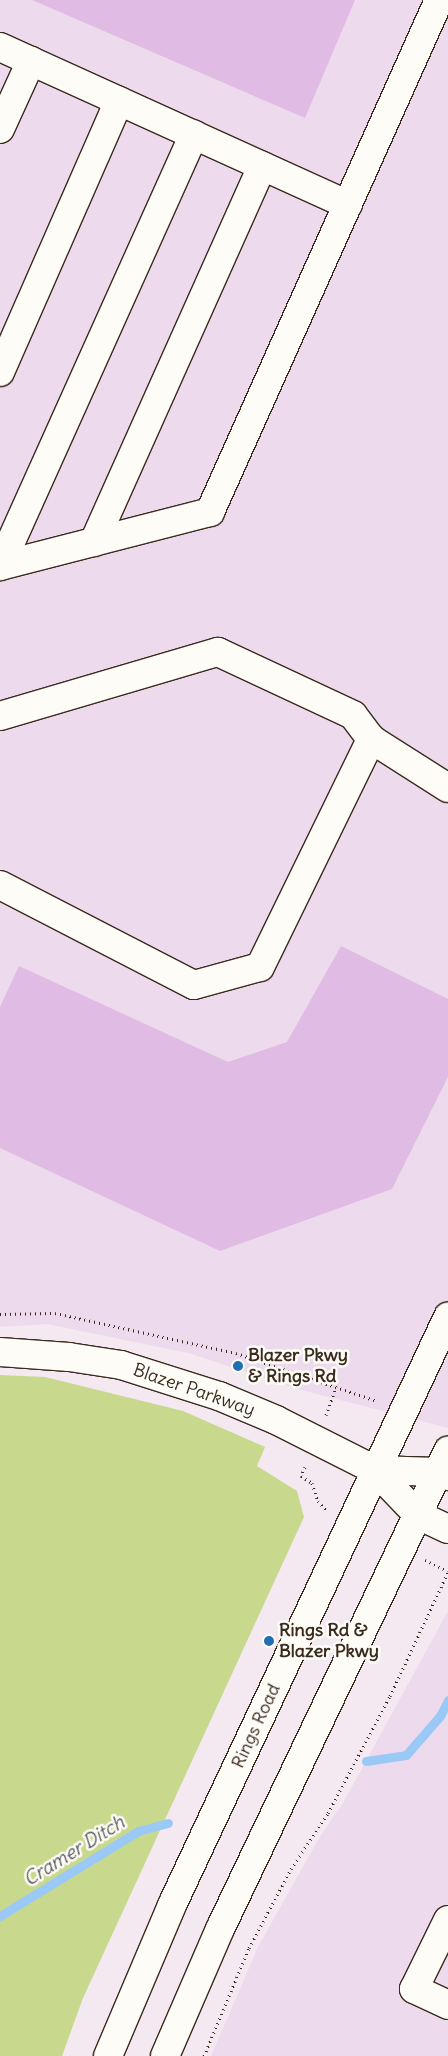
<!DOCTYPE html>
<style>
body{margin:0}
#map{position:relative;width:448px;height:2056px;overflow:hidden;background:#f4e8f1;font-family:Delius,sans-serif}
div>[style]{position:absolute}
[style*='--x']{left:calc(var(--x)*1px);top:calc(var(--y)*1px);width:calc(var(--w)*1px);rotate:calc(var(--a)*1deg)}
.built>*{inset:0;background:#eedaed}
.green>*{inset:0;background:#c8d88d}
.stream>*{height:9px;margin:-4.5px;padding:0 4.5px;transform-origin:4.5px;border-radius:4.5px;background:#9bc9f6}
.building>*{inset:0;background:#e0bbe4}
.path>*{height:3px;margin-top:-1.5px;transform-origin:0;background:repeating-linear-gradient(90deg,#3b2a1e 0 1px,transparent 0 5px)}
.roads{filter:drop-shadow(1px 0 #3b2a1e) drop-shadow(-1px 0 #3b2a1e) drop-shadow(0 1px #3b2a1e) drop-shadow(0 -1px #3b2a1e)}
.minor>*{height:28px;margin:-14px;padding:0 14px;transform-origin:14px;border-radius:14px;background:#fdfcf7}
.major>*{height:28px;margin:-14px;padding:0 14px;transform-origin:14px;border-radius:14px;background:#fdfcf7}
.dots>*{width:14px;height:14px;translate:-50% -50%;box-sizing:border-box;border:2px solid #fdfcf7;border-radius:50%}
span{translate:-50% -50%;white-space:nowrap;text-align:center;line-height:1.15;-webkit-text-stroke:5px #fdfcf7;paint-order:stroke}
.poi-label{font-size:18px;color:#3b2a1e;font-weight:700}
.left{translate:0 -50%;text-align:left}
.street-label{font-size:18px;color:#3b2a1e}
.water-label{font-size:19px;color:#585a5f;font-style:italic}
</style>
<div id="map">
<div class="built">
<div style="clip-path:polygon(0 0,448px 0,448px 1428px,298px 1389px,188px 1353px,47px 1324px,0 1327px)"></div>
<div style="clip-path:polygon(448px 1611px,448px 2056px,211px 2056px,258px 1947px,319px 1838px,343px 1803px)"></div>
</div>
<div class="green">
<div style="clip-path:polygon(0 1375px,45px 1377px,183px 1411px,265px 1447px,257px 1466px,297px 1491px,304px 1517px,83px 1998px,62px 2056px,0 2056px)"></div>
</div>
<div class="stream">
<div style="--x:366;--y:1761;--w:40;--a:-8.5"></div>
<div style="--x:406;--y:1755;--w:52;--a:-48.9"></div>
<div style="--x:440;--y:1716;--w:18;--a:-63"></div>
<div style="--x:0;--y:1916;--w:162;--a:-31.6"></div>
<div style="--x:138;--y:1831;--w:31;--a:-15"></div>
</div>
<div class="building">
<div style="clip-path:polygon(32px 0,355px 0,305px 118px)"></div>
<div style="clip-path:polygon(341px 946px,448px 999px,448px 1077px,392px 1189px,220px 1251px,0 1148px,0 1007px,19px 966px,228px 1062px,287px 1042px)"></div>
</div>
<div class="path">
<div style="--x:0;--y:1314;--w:55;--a:-1"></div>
<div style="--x:55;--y:1313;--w:185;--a:12.5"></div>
<div style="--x:236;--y:1353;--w:149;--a:18.8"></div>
<div style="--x:326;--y:1415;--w:30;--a:-70"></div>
<div style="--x:305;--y:1467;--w:10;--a:114"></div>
<div style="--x:301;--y:1476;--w:13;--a:32"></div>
<div style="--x:312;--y:1483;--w:19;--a:72"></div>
<div style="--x:318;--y:1501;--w:12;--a:48"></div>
<div style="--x:425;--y:1560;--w:25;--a:26"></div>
<div style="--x:204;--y:2056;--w:117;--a:-67.4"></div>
<div style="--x:249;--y:1948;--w:89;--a:-62"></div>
<div style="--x:291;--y:1869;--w:67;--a:-56.5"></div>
<div style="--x:328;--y:1813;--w:132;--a:-62.1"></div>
<div style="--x:390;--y:1696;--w:137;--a:-64.9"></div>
</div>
<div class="roads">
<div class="minor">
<div style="--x:0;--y:47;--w:382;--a:24.4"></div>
<div style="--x:0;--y:129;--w:75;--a:-65.5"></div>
<div style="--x:0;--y:372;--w:296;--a:-66.3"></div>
<div style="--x:94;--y:542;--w:412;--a:-65.9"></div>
<div style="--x:0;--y:566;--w:217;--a:-14.4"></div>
<div style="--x:210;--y:512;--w:561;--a:-65.9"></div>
<div style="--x:0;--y:566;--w:473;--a:-65.8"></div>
<div style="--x:0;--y:716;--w:227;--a:-16.4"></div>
<div style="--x:218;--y:652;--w:149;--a:25"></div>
<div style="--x:353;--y:715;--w:30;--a:53"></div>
<div style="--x:371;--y:739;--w:91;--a:32.5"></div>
<div style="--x:0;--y:885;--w:218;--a:27.3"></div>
<div style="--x:194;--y:985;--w:68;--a:-15.3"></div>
<div style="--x:260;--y:967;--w:254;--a:-64"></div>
<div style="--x:0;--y:1352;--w:69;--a:4.1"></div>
<div style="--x:69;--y:1357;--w:53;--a:8.7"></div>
<div style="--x:121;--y:1365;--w:103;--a:17.6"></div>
<div style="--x:219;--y:1396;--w:62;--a:22.8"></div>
<div style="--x:276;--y:1420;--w:111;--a:26.8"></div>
<div style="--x:375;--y:1470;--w:62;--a:46.3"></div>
<div style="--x:418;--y:1515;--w:33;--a:25"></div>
<div style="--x:375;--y:1470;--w:63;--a:1.8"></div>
<div style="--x:438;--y:1472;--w:11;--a:22"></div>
<div style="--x:448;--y:1920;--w:77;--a:116.2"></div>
<div style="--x:414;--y:1989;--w:38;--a:25"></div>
</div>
<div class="major">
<div style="--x:108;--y:2056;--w:164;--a:-67"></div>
<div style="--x:172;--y:1905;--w:650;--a:-64.86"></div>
<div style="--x:165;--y:2056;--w:138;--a:-66.6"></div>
<div style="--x:220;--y:1929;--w:530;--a:-64.5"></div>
</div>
</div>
<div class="dots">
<div style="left:238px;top:1366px;background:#1f6fb2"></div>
<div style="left:269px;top:1641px;background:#1f6fb2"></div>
</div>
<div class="poi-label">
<span class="left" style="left:248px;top:1366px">Blazer Pkwy<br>&amp; Rings Rd</span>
<span class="left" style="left:279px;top:1641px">Rings Rd &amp;<br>Blazer Pkwy</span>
</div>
<div class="street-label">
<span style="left:194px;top:1390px;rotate:19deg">Blazer Parkway</span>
<span style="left:256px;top:1726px;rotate:-65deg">Rings Road</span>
</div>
<div class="water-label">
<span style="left:74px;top:1851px;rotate:-32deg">Cramer Ditch</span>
</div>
</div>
